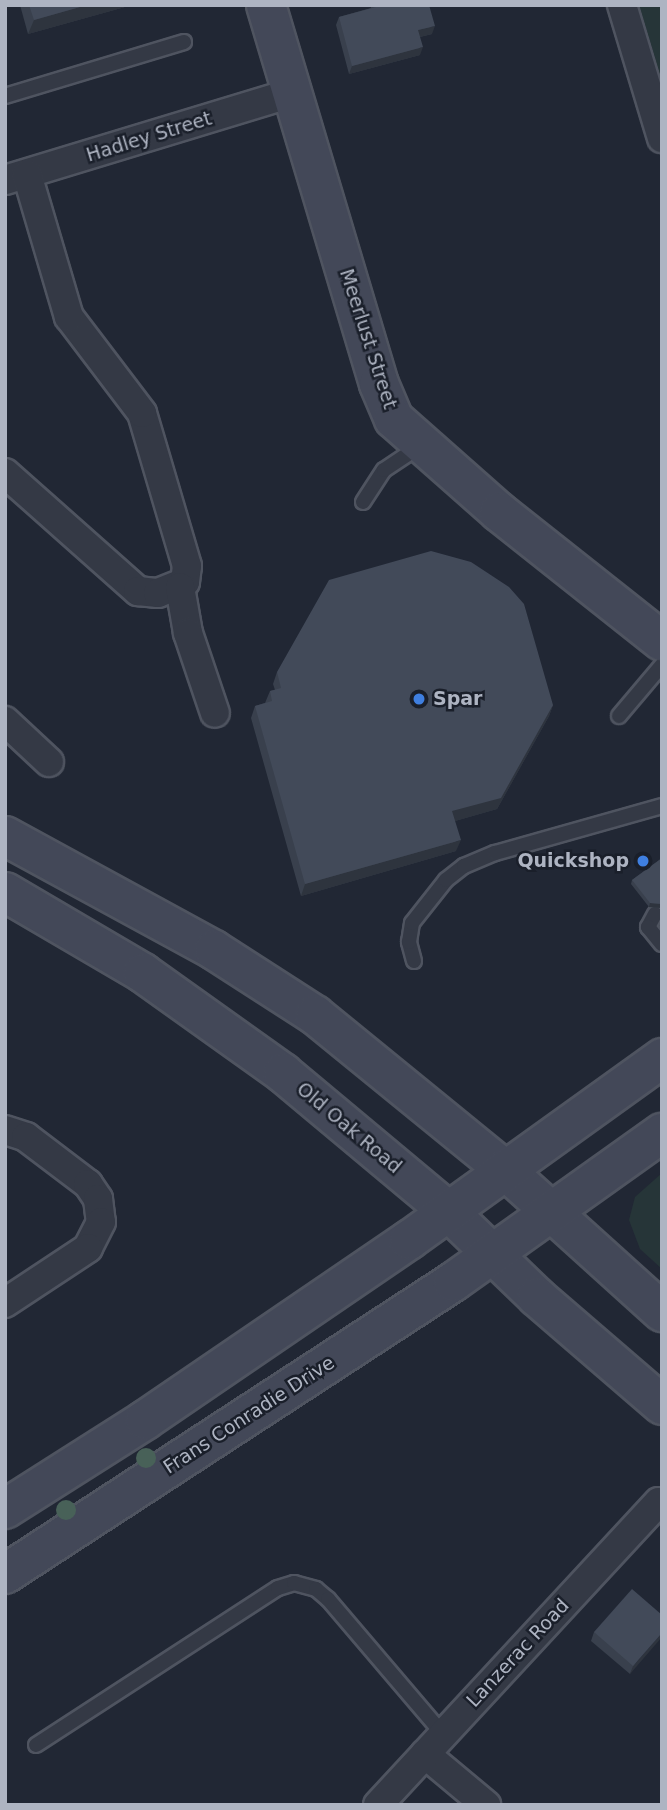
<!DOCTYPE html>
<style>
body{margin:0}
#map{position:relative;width:667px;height:1810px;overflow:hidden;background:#212734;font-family:"DejaVu Sans",sans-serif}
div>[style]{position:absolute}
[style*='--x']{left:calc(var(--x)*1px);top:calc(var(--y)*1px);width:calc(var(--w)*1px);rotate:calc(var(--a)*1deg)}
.green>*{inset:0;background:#263538}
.roads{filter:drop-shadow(2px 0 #4f5460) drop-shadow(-2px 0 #4f5460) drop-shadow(0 2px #4f5460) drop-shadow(0 -2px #4f5460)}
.lane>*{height:14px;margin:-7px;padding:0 7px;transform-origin:7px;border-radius:7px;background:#343945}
.street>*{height:28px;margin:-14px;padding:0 14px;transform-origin:14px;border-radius:14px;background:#343945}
.secondary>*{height:38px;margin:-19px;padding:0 19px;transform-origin:19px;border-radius:19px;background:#434858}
.trees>*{width:20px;height:20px;margin:-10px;border-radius:50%;background:#486158}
.wall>*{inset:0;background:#39404d}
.shaded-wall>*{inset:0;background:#2e343e}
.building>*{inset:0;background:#424a59}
.dots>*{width:19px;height:19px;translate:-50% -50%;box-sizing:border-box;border:4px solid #1a1f2a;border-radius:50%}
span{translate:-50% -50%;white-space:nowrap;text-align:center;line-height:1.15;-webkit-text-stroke:5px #1a1f2a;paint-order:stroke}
.street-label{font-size:19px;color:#aeb4c2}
.poi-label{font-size:19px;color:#aeb4c2;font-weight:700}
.left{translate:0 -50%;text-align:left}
.right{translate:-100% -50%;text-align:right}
.frame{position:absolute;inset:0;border:7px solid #aeb4c2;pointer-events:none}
</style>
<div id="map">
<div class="green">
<div style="clip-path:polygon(639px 5px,662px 5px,662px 81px)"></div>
<div style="clip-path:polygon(662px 1173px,662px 1269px,640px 1249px,629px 1220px,635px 1197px)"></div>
</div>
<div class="roads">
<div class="lane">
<div style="--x:5;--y:96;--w:187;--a:-16.8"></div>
<div style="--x:363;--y:502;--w:38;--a:-57"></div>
<div style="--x:384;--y:470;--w:43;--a:-33.7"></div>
<div style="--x:619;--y:716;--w:67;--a:-49.9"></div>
<div style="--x:655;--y:914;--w:15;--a:118"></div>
<div style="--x:648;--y:927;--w:22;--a:51"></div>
<div style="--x:414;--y:961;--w:20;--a:-105"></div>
<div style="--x:409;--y:942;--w:19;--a:-81"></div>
<div style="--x:412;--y:923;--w:55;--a:-51.7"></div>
<div style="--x:446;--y:880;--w:23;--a:-38"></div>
<div style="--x:464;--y:866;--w:34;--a:-23"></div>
<div style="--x:495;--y:853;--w:173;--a:-15.7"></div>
<div style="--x:36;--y:1745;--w:288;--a:-33"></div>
<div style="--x:278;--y:1588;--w:17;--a:-17"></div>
<div style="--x:294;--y:1583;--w:23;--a:15"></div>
<div style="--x:316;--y:1589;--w:16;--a:40"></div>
<div style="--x:328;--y:1599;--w:177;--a:49.6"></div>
</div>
<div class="street">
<div style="--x:622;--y:5;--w:139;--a:73.3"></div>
<div style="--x:5;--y:180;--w:300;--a:-16.9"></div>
<div style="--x:5;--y:473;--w:178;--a:41.6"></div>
<div style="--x:138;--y:591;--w:20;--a:6"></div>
<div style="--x:158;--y:593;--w:29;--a:-22"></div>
<div style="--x:185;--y:582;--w:16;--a:-83"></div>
<div style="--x:187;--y:566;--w:159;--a:-106.4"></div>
<div style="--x:142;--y:413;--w:121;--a:-127.2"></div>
<div style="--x:69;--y:317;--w:149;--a:-106.4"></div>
<div style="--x:180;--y:587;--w:47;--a:80.1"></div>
<div style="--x:188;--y:633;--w:84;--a:71.4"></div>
<div style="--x:5;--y:721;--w:60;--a:43"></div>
<div style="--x:5;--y:1130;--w:22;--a:18"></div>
<div style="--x:26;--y:1137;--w:78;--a:37.2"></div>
<div style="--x:88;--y:1184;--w:18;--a:56"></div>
<div style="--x:98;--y:1199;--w:23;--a:83"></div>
<div style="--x:101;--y:1222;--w:29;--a:117"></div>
<div style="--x:88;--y:1248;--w:100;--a:146.5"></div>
<div style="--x:425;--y:1754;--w:80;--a:39.9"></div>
<div style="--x:378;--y:1805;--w:413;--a:-47.2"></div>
</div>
<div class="secondary">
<div style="--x:266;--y:5;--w:395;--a:73.4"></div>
<div style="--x:379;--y:384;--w:38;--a:67"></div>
<div style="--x:394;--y:419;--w:140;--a:41.5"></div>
<div style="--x:499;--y:512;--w:208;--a:38.4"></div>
<div style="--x:5;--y:836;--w:238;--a:28.6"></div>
<div style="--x:214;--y:950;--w:120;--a:32.8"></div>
<div style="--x:315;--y:1015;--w:245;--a:39.2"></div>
<div style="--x:505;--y:1170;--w:212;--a:42.1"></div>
<div style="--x:5;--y:892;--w:160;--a:30.4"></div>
<div style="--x:143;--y:973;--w:172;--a:35.5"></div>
<div style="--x:283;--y:1073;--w:217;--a:39.9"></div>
<div style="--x:449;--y:1212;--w:122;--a:44"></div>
<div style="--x:537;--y:1297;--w:165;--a:40.8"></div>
<div style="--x:5;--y:1509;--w:166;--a:-32.4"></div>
<div style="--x:145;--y:1420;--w:320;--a:-34.3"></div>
<div style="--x:409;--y:1240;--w:312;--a:-35.7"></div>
<div style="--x:5;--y:1574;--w:535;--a:-33.1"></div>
<div style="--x:453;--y:1282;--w:257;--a:-35.5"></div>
</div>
</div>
<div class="trees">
<div style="left:146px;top:1458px"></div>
<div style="left:66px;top:1510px"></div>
</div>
<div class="wall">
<div style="clip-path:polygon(20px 5px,132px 5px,28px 34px)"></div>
<div style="clip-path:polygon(370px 5px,429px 5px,432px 34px,420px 37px,420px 55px,349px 74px,336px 25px,339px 17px,371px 8px)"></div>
<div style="clip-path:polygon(277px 672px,553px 705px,549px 716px,497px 809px,455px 821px,456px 851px,301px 896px,251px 718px,255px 706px,265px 703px,270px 691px,275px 690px,273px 684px)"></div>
<div style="clip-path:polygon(662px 858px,662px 908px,649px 907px,631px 884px,632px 880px)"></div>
<div style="clip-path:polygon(662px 1615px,630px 1674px,591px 1641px,594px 1632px)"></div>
</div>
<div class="shaded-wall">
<div style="clip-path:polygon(87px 5px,132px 5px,28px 34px,34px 20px)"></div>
<div style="clip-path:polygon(435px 26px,432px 34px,415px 38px,418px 30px)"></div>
<div style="clip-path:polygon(423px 47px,420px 55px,349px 74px,352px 66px)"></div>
<div style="clip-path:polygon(553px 705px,549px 716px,497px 809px,448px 823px,452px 811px)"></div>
<div style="clip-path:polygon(461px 840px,456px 851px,301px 896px,305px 884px)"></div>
<div style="clip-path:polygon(650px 903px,662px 904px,662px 908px,649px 907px)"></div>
<div style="clip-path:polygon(662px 1633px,662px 1637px,630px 1674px,633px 1666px)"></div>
</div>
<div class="building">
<div style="clip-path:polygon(29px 5px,87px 5px,34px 20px)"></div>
<div style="clip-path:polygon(375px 5px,429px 5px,435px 26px,418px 30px,423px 47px,352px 66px,339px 17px,376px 7px)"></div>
<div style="clip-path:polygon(431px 551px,471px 562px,509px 587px,524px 604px,553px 705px,501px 798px,452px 811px,461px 840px,305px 884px,255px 706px,272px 701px,270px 691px,281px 688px,277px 672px,329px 580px)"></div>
<div style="clip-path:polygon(662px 858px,662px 904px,650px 903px,632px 880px)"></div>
<div style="clip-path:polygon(632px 1589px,662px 1615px,662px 1633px,633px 1666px,594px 1632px)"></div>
</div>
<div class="dots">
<div style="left:419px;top:699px;background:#3f7fe0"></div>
<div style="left:643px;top:861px;background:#3f7fe0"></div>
</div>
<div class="street-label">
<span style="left:149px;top:137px;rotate:-17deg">Hadley Street</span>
<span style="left:368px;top:339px;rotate:72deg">Meerlust Street</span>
<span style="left:349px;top:1128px;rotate:40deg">Old Oak Road</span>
<span style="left:249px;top:1415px;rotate:-33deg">Frans Conradie Drive</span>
<span style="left:518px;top:1653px;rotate:-47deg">Lanzerac Road</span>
</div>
<div class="poi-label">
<span class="left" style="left:433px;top:699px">Spar</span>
<span class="right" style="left:629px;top:861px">Quickshop</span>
</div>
<div class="frame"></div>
</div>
